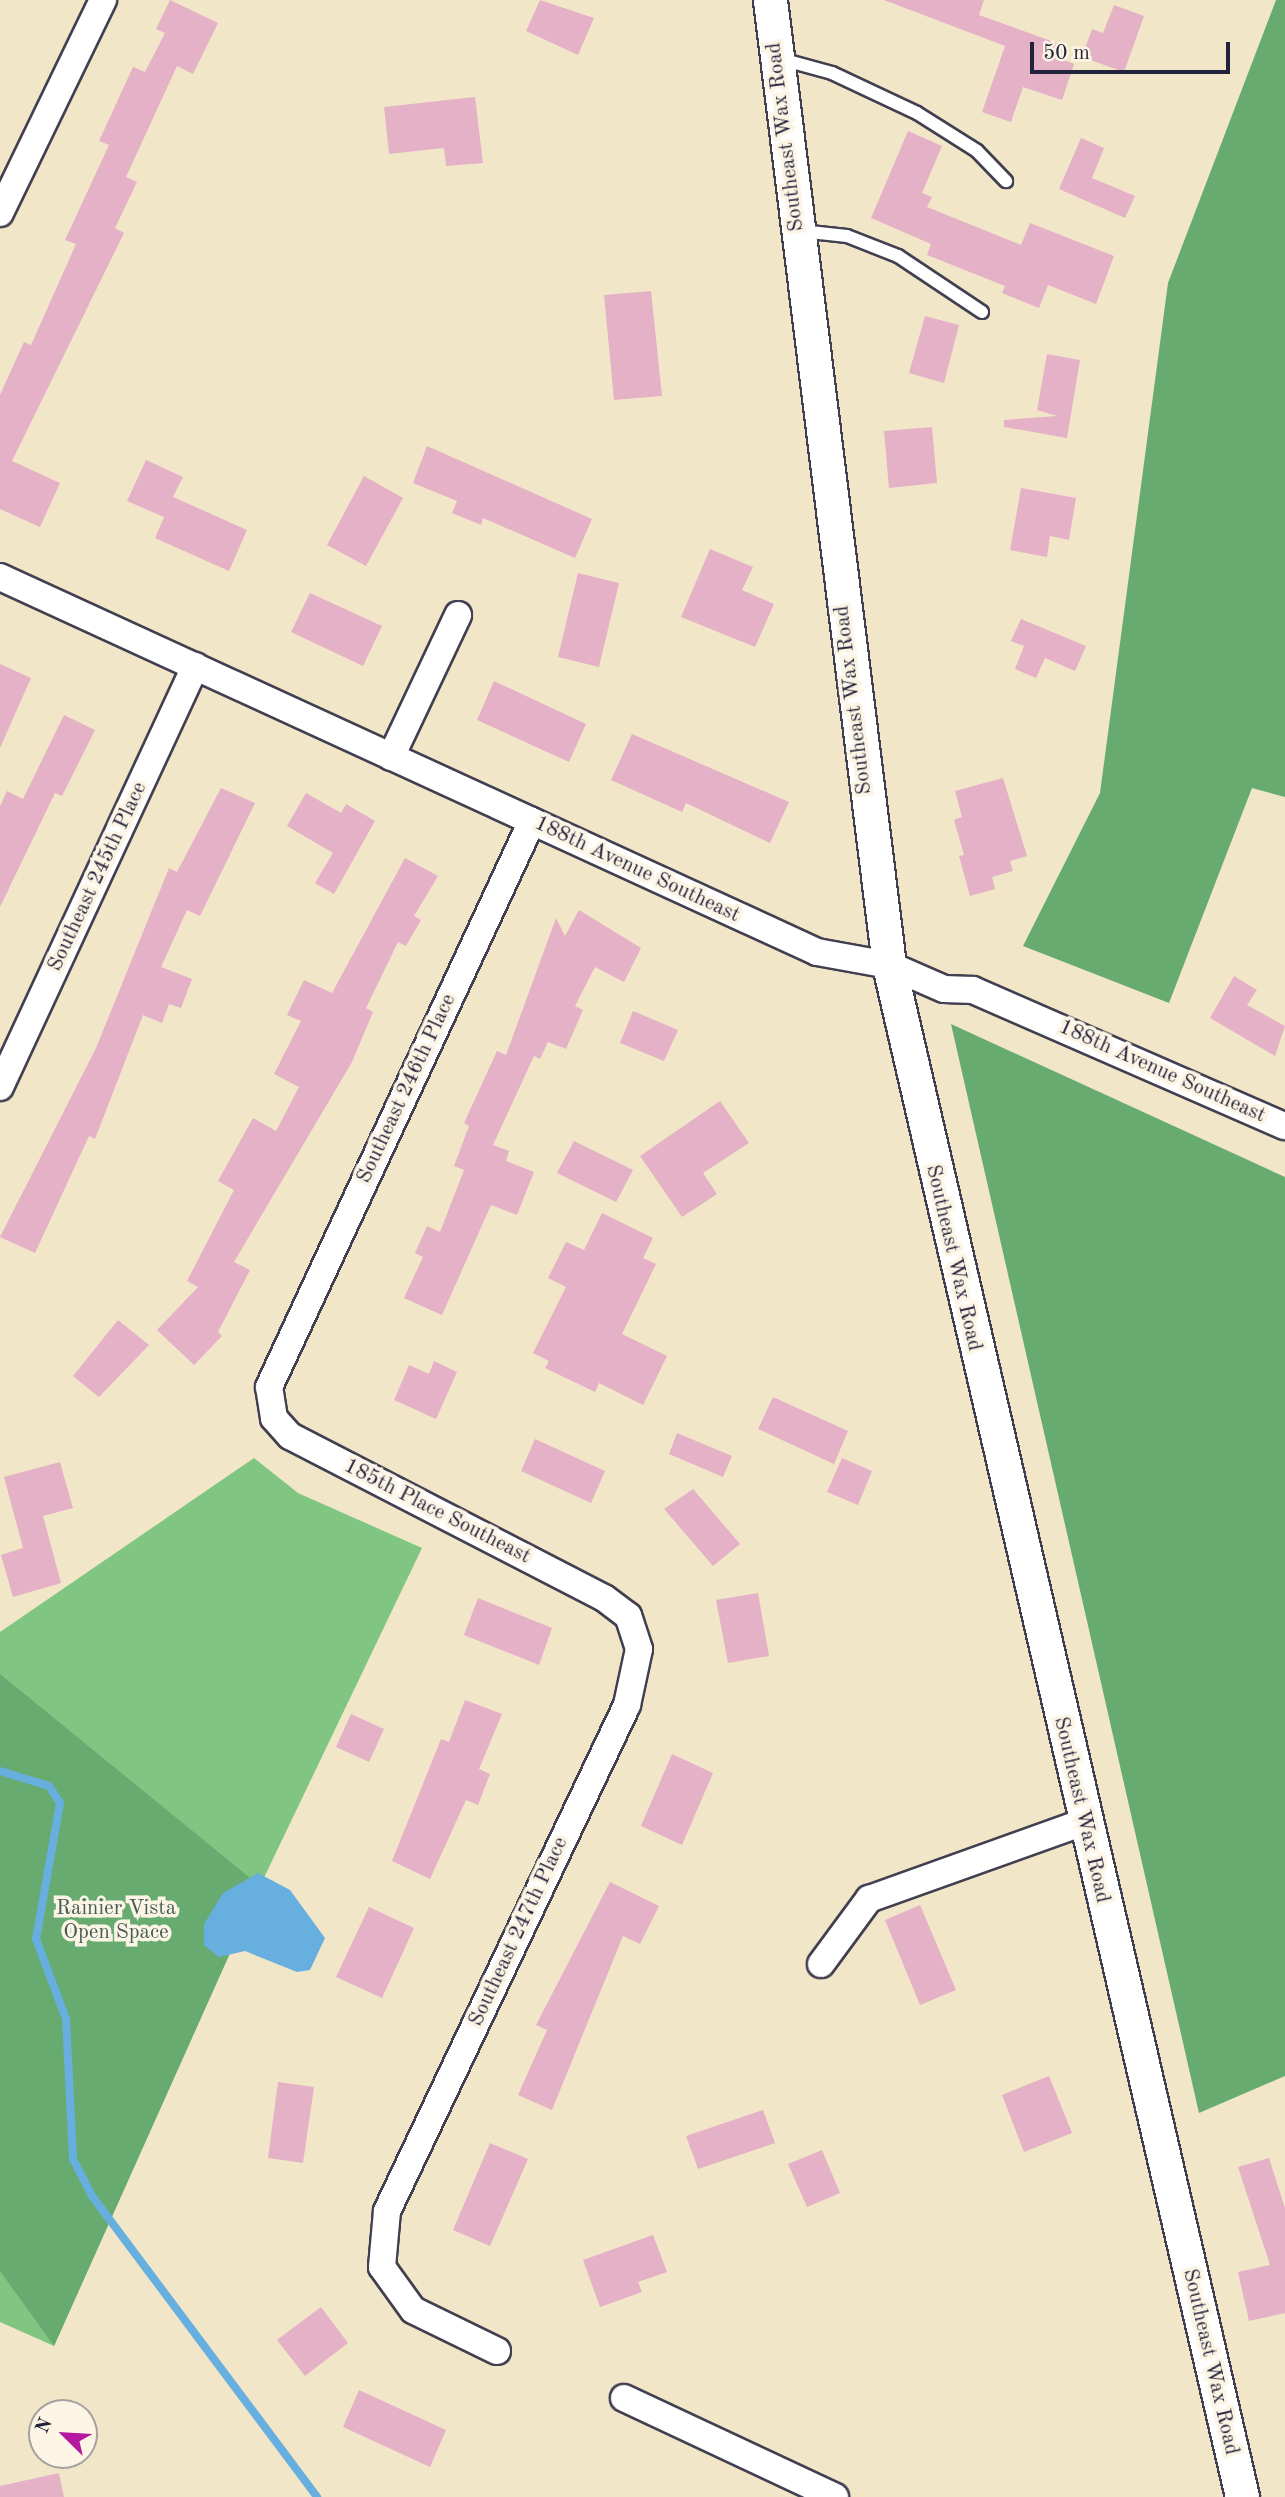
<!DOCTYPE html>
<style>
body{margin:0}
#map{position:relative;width:1285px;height:2497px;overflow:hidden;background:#f2e6c9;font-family:"Old Standard TT",serif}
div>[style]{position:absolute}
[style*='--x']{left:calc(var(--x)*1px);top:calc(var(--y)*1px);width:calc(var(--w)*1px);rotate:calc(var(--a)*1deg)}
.green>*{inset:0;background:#80c682}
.forest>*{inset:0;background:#68ab70}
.water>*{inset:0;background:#66afde}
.stream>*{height:8px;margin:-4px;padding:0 4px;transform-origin:4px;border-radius:4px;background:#66afde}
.building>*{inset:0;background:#e4b1c7}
.roads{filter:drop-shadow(2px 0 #413f50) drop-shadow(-2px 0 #413f50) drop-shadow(0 2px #413f50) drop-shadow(0 -2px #413f50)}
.service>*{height:12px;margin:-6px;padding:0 6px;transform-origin:6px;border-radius:6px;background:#fff}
.minor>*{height:26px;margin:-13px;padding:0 13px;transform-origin:13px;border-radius:13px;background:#fff}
.tertiary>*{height:33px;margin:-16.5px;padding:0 16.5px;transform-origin:16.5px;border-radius:16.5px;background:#fff}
span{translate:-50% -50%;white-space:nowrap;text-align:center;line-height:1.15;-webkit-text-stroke:7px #fcf5e5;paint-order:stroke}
.street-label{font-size:21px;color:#22223b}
.park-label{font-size:21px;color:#435b54}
.north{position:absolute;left:28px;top:2399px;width:70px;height:70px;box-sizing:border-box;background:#fcf5e5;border:2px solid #a5a1a1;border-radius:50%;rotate:294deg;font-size:19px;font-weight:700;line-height:28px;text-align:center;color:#22223b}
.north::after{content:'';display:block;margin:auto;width:24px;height:32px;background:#b5179e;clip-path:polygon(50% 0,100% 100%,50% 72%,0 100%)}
.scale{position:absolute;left:1030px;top:42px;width:200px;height:32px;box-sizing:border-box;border:4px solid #22223b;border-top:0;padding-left:9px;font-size:21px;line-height:24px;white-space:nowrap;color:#22223b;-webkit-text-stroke:5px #fcf5e5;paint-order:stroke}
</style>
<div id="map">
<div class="green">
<div style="clip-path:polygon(254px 1458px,298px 1493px,422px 1548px,260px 1886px,54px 2346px,0 2322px,0 1632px)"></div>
</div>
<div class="forest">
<div style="clip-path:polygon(1276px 0,1285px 0,1285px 797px,1252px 788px,1169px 1003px,1023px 946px,1100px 793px,1168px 283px)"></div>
<div style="clip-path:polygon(951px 1024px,1285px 1177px,1285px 2076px,1199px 2113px)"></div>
<div style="clip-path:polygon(0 1674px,260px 1886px,54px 2346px,0 2271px)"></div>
</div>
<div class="water">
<div style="clip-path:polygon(258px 1873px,290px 1890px,325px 1938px,310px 1970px,297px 1972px,245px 1951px,219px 1957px,204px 1945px,204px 1924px,223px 1893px)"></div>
</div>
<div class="stream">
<div style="--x:0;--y:1771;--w:51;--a:17"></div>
<div style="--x:49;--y:1786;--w:20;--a:57"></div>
<div style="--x:60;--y:1803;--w:138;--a:100"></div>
<div style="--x:36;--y:1939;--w:85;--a:69.4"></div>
<div style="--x:66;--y:2019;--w:140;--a:87.1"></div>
<div style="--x:73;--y:2159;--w:42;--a:62.8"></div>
<div style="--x:92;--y:2196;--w:376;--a:53.2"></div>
</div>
<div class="building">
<div style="clip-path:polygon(170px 0,218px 23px,193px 74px,177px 66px,126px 177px,137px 182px,115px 228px,124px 233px,12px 461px,60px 483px,40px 527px,0 509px,0 395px,24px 342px,31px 345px,76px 244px,65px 240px,109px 145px,99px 141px,133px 67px,145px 72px,165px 33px,156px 29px)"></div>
<div style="clip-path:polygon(540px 0,594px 18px,578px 55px,526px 31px)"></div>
<div style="clip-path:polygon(884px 0,984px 0,979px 15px,1065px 46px,1061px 59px,1074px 64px,1062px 100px,1023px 87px,1011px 122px,982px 112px,1005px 46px)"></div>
<div style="clip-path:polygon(1114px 5px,1144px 16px,1124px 72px,1082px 57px,1092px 29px,1103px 33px)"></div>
<div style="clip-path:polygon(475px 97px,483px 163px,446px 166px,444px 148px,389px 154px,384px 107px)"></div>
<div style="clip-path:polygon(908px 131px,942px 146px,922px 193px,932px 197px,927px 207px,1021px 245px,1030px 223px,1114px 256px,1096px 304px,1048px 285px,1039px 308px,1002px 293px,1005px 286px,927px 255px,931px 244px,871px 218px)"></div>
<div style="clip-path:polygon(1081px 138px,1104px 148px,1092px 178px,1135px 196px,1125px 218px,1059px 189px)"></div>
<div style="clip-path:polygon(651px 291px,662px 396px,614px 400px,604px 295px)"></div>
<div style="clip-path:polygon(925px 316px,959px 325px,944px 383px,909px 373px)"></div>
<div style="clip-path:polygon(1047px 354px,1080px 360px,1067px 438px,1004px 427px,1004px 420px,1057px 416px,1037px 410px)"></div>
<div style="clip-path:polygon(932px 427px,937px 483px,889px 488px,884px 431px)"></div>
<div style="clip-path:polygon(427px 446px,592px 519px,575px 558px,483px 518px,481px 525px,452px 513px,457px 501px,413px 483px)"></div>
<div style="clip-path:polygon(146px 460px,183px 477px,173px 497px,247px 530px,229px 571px,155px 538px,164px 517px,127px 501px)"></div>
<div style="clip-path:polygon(364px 476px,403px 498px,366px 566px,327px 545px)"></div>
<div style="clip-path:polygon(1021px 488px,1076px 498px,1069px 540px,1050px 536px,1047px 557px,1010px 550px)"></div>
<div style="clip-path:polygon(710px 549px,753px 567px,742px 590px,774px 604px,755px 647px,681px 617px)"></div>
<div style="clip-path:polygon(578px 573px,619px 583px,599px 667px,558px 657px)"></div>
<div style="clip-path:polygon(310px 593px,382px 626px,363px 666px,291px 632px)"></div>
<div style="clip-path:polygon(1021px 619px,1086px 646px,1075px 671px,1045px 658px,1036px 678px,1015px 669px,1024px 646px,1011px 641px)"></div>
<div style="clip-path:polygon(0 664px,31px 678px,0 748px)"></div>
<div style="clip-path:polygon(494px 681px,586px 724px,569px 762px,477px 720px)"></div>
<div style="clip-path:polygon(64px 715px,95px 730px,62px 796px,55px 793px,0 907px,0 806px,7px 791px,23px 799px)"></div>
<div style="clip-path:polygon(632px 734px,789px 802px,770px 843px,686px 803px,682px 812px,611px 780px)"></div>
<div style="clip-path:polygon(1003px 778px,1027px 856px,1010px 861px,1013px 871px,992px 877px,995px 889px,970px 896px,959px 856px,964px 855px,954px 820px,962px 817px,955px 791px)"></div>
<div style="clip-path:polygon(221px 788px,255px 803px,200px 916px,187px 910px,161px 967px,192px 979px,181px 1008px,169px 1004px,162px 1023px,143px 1015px,95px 1139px,89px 1136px,35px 1253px,0 1237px,96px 1048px,169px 868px,177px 872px)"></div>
<div style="clip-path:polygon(306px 793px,341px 813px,346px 804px,375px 821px,334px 894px,315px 883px,333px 853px,287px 826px)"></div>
<div style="clip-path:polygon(405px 858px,438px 876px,414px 916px,421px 920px,406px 946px,398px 942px,366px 1008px,373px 1012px,352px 1062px,234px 1262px,250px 1270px,218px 1332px,222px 1336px,194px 1365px,157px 1330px,198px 1287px,187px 1281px,234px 1190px,218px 1181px,253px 1118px,276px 1131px,299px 1087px,274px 1074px,301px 1021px,287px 1015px,304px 980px,332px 993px)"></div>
<div style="clip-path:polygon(579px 910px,641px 948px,624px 982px,595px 967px,575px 1006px,583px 1010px,566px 1049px,548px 1042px,540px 1059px,534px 1056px,493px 1145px,509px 1151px,506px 1161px,534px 1172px,517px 1215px,491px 1205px,442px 1315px,404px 1298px,423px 1257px,415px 1253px,427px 1226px,440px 1232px,464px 1170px,454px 1166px,469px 1126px,464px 1123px,497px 1051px,506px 1055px,556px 918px,565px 936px)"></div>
<div style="clip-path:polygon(1234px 976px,1257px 990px,1247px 1005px,1285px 1026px,1275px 1056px,1210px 1018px)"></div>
<div style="clip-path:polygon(633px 1011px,678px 1030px,664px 1061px,620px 1043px)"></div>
<div style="clip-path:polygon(720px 1101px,749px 1143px,703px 1173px,717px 1194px,682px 1217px,640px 1156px)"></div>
<div style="clip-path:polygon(574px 1141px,633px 1170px,616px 1202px,557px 1173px)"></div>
<div style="clip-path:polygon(602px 1213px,653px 1238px,643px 1258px,656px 1264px,622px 1334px,667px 1356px,643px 1405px,599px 1383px,595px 1392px,545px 1368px,549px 1361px,533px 1353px,566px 1287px,548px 1278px,566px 1242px,584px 1250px)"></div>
<div style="clip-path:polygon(118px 1320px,149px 1345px,99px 1397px,73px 1376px)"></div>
<div style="clip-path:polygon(434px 1361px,457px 1372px,436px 1419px,394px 1400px,409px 1365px,429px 1374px)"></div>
<div style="clip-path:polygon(773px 1397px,848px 1431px,834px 1464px,758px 1429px)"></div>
<div style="clip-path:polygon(677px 1433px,732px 1456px,723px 1477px,669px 1454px)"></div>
<div style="clip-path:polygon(535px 1439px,605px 1471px,591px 1503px,521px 1471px)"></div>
<div style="clip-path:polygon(842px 1458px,872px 1471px,858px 1505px,827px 1492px)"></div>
<div style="clip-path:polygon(60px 1462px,73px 1508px,43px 1516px,61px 1583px,13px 1597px,1px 1555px,23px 1548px,4px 1477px)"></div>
<div style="clip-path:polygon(693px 1489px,740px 1544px,713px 1566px,664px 1509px)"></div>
<div style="clip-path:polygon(758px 1593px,769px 1656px,728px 1663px,716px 1600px)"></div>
<div style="clip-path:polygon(478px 1598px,552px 1628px,539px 1665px,464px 1635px)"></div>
<div style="clip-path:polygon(465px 1700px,502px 1714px,479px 1769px,490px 1774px,478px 1805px,466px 1800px,430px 1879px,392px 1861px,441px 1739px,449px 1742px)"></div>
<div style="clip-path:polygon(351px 1714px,384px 1729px,369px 1762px,336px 1747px)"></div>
<div style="clip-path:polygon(672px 1754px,713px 1773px,682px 1845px,641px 1826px)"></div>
<div style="clip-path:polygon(610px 1882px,659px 1906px,640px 1944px,623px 1936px,552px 2110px,518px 2095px,547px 2030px,536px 2025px)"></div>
<div style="clip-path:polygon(920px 1905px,956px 1990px,920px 2005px,885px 1920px)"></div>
<div style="clip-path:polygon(369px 1907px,414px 1928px,382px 1998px,336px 1977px)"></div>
<div style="clip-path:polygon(1049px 2076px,1072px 2133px,1024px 2152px,1002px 2095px)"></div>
<div style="clip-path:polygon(278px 2082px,314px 2087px,303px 2163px,268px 2158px)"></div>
<div style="clip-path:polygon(763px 2110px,775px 2143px,698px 2169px,686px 2136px)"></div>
<div style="clip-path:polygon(490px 2143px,528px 2159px,490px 2246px,453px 2230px)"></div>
<div style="clip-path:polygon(822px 2150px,840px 2193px,807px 2207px,788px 2164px)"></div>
<div style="clip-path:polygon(1269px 2158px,1285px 2208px,1285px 2313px,1249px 2321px,1238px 2272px,1270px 2265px,1238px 2167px)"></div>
<div style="clip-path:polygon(653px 2235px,667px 2272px,638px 2282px,642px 2292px,600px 2307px,583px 2260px)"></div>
<div style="clip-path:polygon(321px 2307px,348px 2343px,305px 2376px,277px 2340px)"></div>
<div style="clip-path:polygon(359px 2390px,446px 2430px,430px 2467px,343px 2427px)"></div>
<div style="clip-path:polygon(59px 2473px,64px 2497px,0 2497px,0 2486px)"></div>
</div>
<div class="roads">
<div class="service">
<div style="--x:781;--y:59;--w:53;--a:15.4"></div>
<div style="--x:832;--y:73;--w:94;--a:25.2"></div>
<div style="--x:917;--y:113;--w:71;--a:32.3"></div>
<div style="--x:977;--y:151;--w:42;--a:46"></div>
<div style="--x:801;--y:231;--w:46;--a:6.2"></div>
<div style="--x:847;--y:236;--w:55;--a:21.4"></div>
<div style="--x:898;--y:256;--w:101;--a:33.7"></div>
</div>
<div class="minor">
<div style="--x:0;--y:213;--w:237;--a:-64.2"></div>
<div style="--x:0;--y:577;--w:899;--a:24.65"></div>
<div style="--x:817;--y:952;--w:73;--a:10.2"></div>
<div style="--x:889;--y:965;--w:60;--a:23.6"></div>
<div style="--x:944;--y:989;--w:29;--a:2"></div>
<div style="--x:973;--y:990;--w:340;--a:23.6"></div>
<div style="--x:391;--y:757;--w:157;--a:-64.7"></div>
<div style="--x:0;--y:1087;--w:464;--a:-65.1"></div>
<div style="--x:821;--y:1964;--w:81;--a:-53.6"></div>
<div style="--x:869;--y:1899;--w:228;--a:-19.7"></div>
<div style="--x:497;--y:2351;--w:93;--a:-154"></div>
<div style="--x:413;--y:2310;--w:53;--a:-125.8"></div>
<div style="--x:382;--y:2267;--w:56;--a:-84.9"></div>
<div style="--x:387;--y:2211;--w:560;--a:-64.62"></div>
<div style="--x:627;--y:1705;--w:57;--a:-77.9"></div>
<div style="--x:639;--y:1649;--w:35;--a:-108"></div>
<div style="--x:628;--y:1616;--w:30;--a:-143"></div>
<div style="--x:604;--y:1598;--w:353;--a:-152.7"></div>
<div style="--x:290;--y:1436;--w:24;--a:-132"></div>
<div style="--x:274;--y:1418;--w:31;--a:-99"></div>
<div style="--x:269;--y:1387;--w:624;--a:-65.08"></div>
<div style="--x:624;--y:2398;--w:233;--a:25.1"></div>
</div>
<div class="tertiary">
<div style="--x:770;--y:0;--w:972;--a:82.97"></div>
<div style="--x:889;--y:965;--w:1572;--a:77.02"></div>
</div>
</div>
<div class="street-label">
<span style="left:786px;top:137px;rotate:-97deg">Southeast Wax Road</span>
<span style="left:854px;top:700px;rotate:-97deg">Southeast Wax Road</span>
<span style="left:637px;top:870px;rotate:25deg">188th Avenue Southeast</span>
<span style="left:98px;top:877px;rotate:-65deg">Southeast 245th Place</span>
<span style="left:1162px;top:1072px;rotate:24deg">188th Avenue Southeast</span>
<span style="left:407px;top:1089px;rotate:-65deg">Southeast 246th Place</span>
<span style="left:953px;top:1258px;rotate:77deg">Southeast Wax Road</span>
<span style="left:437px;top:1512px;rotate:27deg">185th Place Southeast</span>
<span style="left:1081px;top:1810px;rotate:77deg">Southeast Wax Road</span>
<span style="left:519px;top:1932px;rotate:-65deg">Southeast 247th Place</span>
<span style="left:1210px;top:2362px;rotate:77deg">Southeast Wax Road</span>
</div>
<div class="park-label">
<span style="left:116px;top:1921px">Rainier Vista<br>Open Space</span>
</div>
<div class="north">N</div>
<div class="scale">50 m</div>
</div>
